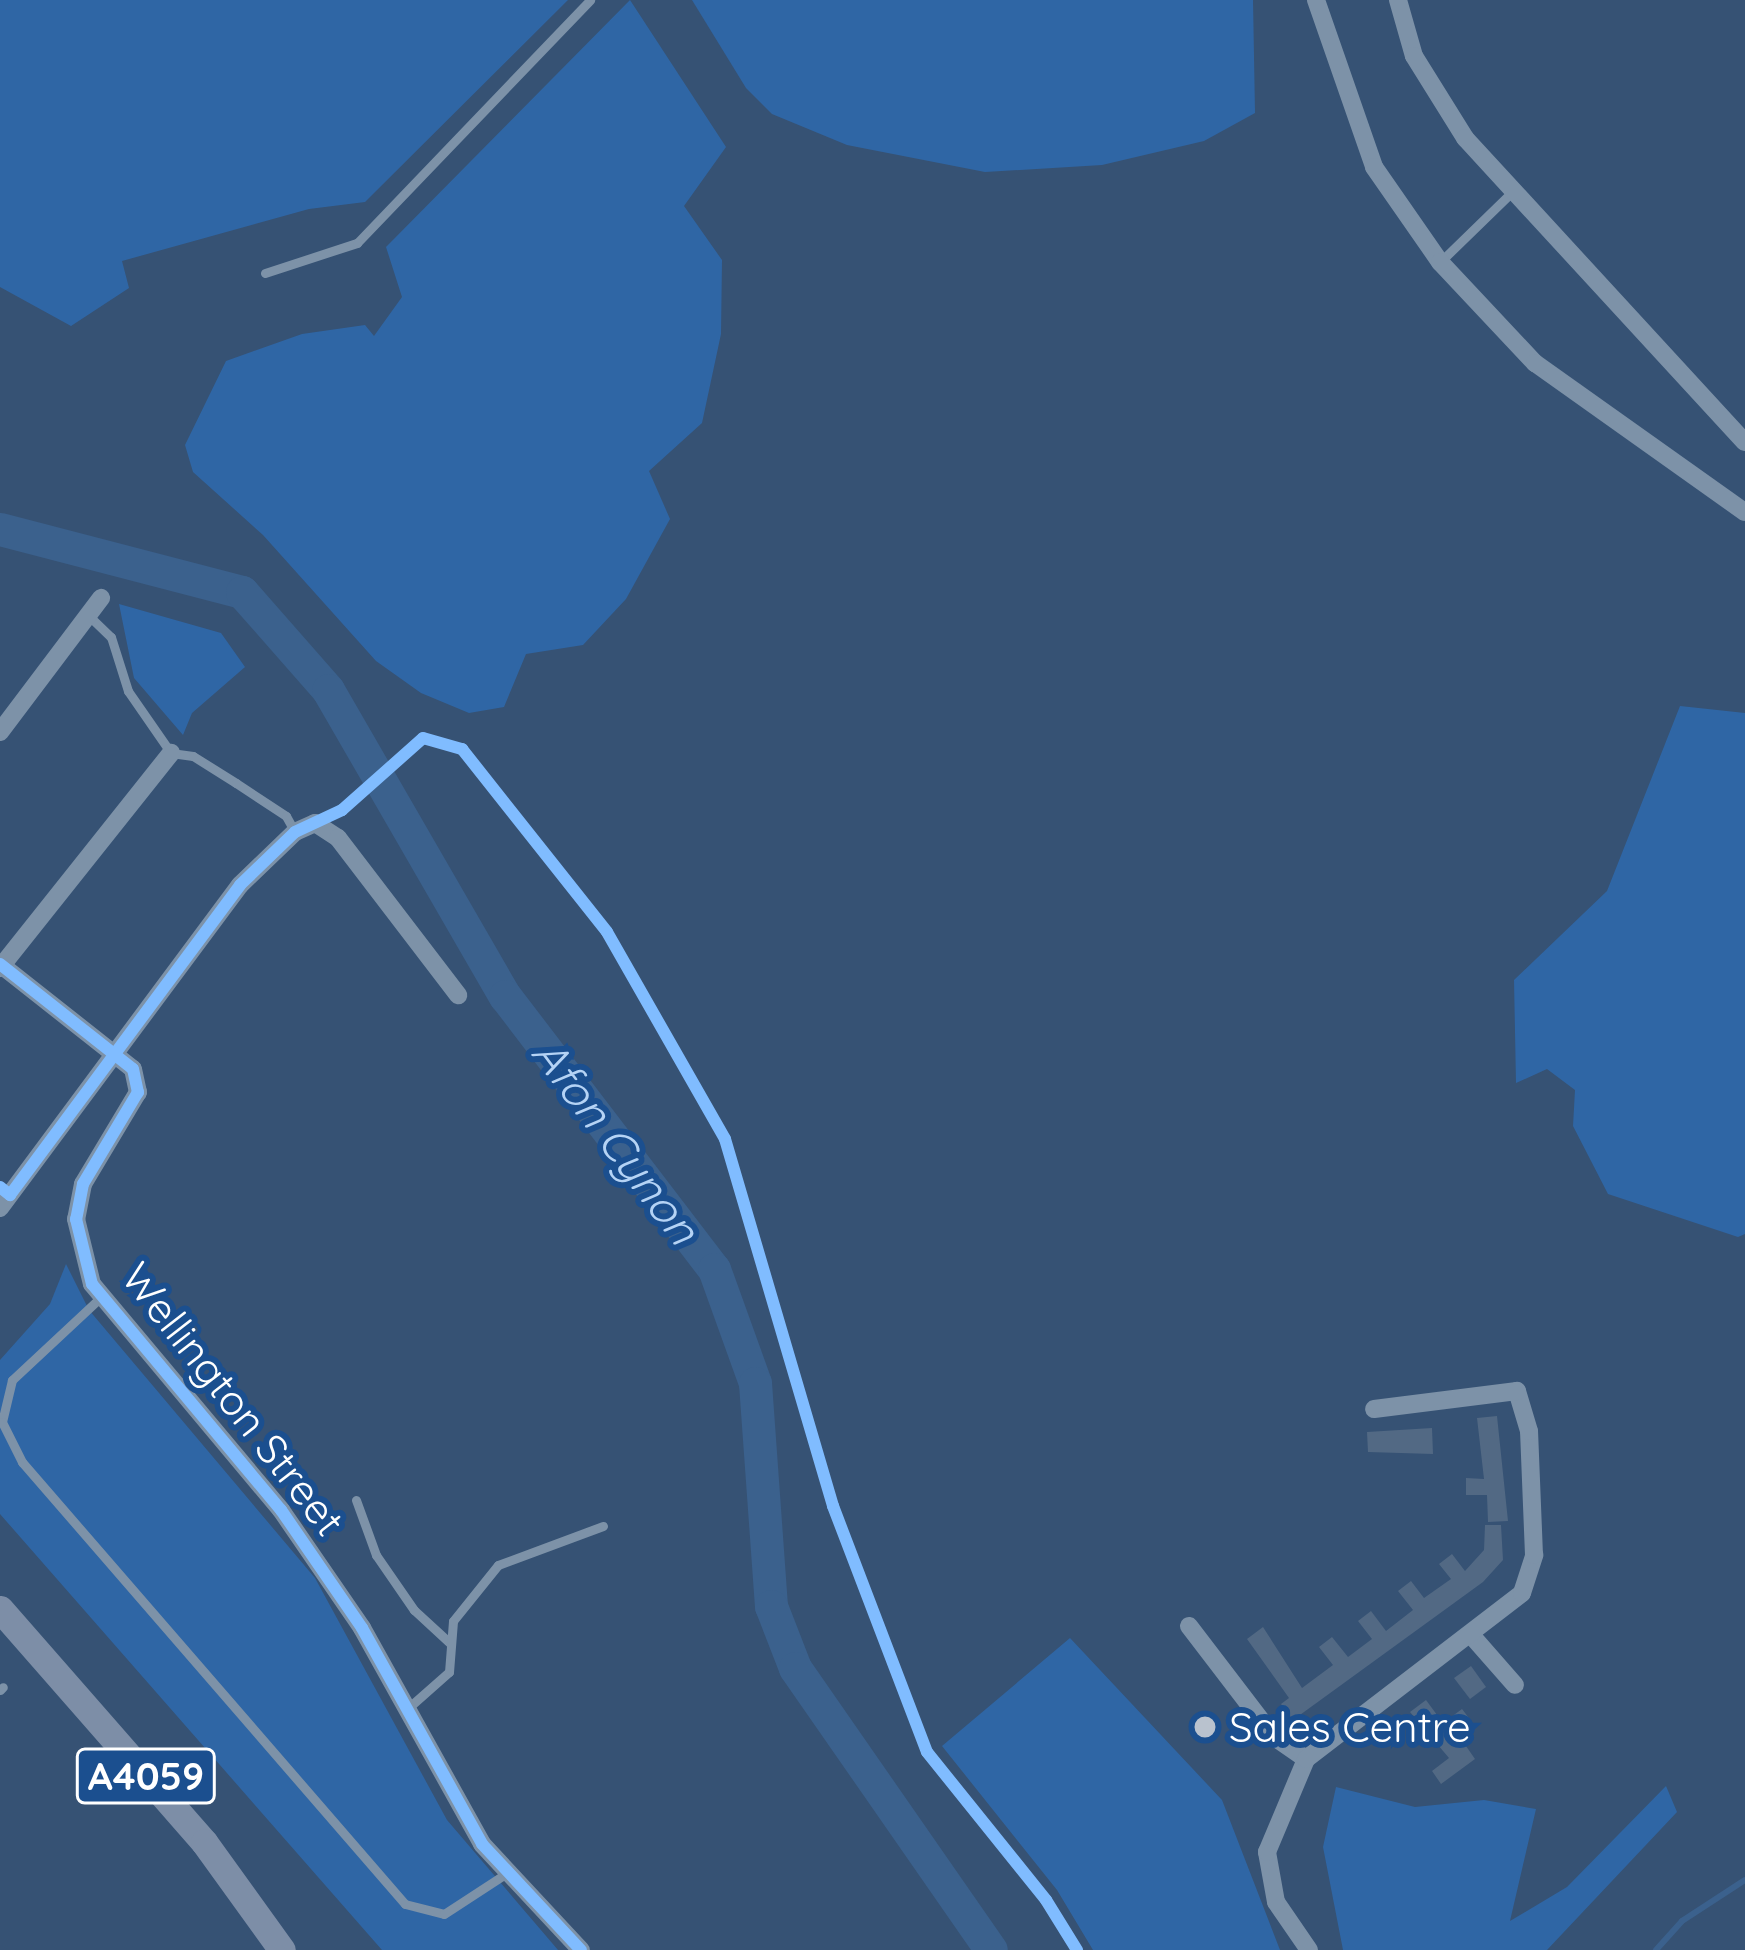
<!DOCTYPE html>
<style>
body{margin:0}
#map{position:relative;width:1745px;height:1950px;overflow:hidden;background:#365274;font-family:Quicksand,sans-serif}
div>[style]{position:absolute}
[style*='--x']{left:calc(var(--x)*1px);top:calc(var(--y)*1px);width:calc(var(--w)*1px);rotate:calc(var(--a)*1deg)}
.green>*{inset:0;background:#2f66a5}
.stream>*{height:6px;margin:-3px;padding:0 3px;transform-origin:3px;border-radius:3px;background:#3b618d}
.river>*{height:33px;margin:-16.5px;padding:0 16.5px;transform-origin:16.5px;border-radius:16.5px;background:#3b618d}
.building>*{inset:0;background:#526984}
.lane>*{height:9px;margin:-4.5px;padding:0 4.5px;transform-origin:4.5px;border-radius:4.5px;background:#7d92a8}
.street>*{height:18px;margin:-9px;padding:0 9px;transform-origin:9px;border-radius:9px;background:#7d92a8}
.primary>*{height:27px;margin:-13.5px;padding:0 13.5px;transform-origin:13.5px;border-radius:13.5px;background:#7d8ea7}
.cycleway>*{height:12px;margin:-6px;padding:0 6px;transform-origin:6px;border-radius:6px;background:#80bcff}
.dots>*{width:33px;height:33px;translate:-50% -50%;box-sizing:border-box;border:6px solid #1b4f8f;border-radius:50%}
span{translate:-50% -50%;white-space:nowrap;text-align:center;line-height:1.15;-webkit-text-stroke:12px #1b4f8f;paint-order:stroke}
.shield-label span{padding:3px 9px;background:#1b4f8f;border:3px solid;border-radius:9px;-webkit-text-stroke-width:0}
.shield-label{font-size:39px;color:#fff;font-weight:700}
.street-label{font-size:42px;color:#fff}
.poi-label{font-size:42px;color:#fff}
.left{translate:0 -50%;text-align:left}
.water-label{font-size:45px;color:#b5d3f5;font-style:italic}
</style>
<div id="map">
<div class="green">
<div style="clip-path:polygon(0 0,568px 0,365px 202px,309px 209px,122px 261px,129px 288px,71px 326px,0 287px)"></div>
<div style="clip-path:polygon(630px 0,726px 147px,684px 206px,722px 260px,721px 334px,702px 423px,649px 471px,670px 519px,626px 599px,583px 645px,526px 654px,504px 707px,469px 713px,421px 693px,376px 661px,263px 535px,193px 472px,185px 445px,226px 361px,302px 334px,365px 325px,374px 336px,402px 297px,386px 247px)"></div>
<div style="clip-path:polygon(692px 0,1253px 0,1255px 113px,1204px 141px,1102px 165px,985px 172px,847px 145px,772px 114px,746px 88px)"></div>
<div style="clip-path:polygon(119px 604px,221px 633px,245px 667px,192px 713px,183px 735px,134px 678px)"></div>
<div style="clip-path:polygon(1680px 706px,1745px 713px,1745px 1234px,1738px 1237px,1608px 1194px,1573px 1126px,1575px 1090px,1547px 1069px,1516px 1083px,1514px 980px,1607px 891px)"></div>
<div style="clip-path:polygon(66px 1264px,89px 1310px,315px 1578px,447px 1820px,558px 1950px,382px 1950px,0 1514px,0 1360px,50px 1304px)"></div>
<div style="clip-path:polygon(1070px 1638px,1222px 1800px,1280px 1950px,1093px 1950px,1057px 1890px,942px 1746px)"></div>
<div style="clip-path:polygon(1666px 1786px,1677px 1812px,1547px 1950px,1343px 1950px,1323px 1847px,1336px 1787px,1415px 1807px,1484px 1800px,1536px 1809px,1510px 1921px,1567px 1887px)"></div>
</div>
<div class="stream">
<div style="--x:1656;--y:1950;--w:39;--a:-48"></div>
<div style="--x:1682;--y:1921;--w:75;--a:-33.1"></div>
</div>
<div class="river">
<div style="--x:0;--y:529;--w:250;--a:14.6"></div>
<div style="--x:242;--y:592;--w:130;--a:48.7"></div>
<div style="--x:328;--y:690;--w:354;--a:60"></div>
<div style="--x:505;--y:996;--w:344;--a:52.6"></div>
<div style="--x:714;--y:1269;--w:121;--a:70.2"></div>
<div style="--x:755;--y:1383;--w:224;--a:85.9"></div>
<div style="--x:771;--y:1606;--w:66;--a:68.8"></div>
<div style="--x:795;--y:1668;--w:343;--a:55.2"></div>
</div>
<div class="building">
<div style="clip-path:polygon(1497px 1416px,1508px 1521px,1488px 1522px,1487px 1495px,1466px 1495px,1466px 1478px,1484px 1479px,1477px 1418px)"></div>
<div style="clip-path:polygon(1432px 1428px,1433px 1454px,1368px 1452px,1367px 1432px)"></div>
<div style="clip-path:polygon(1485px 1525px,1501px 1525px,1503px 1560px,1483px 1582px,1293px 1720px,1281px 1704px,1289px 1698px,1247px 1639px,1263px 1627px,1302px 1688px,1333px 1665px,1319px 1647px,1332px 1637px,1348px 1657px,1372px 1639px,1358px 1621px,1371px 1611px,1386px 1631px,1413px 1610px,1398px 1591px,1411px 1581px,1424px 1598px,1451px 1579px,1439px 1564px,1452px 1554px,1465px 1571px,1484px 1550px)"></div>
<div style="clip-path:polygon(1471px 1666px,1486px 1687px,1470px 1699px,1454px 1678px)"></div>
<div style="clip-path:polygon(1426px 1700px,1443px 1723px,1462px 1709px,1472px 1722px,1457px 1733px,1475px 1759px,1441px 1784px,1432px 1771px,1449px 1758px,1410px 1712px)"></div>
<div style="clip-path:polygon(1201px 1716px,1217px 1726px,1209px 1738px,1193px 1728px)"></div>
</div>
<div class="lane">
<div style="--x:1440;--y:262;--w:100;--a:-44.2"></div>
<div style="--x:265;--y:273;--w:97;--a:-18.1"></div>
<div style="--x:357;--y:243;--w:337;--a:-46.2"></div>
<div style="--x:88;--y:615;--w:32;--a:44"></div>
<div style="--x:111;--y:637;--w:57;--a:72.5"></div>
<div style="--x:128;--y:691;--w:75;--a:55.3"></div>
<div style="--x:171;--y:753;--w:22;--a:8"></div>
<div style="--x:193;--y:756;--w:51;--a:32.1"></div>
<div style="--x:236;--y:783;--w:60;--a:33.4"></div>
<div style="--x:286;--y:816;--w:18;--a:61"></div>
<div style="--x:101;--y:1297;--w:122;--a:137"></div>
<div style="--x:12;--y:1380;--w:43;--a:103.4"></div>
<div style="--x:2;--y:1422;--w:45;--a:63.4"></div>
<div style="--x:22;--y:1462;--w:585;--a:49.09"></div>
<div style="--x:405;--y:1904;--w:40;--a:14.4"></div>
<div style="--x:444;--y:1914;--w:75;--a:-33.1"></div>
<div style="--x:356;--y:1500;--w:59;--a:70"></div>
<div style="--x:376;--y:1555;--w:67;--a:55.4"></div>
<div style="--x:414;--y:1610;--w:50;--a:42.6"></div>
<div style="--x:0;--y:1690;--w:4;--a:-45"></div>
<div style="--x:407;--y:1709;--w:56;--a:-41.4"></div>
<div style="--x:449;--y:1672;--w:51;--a:-85.5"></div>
<div style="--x:453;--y:1621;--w:72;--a:-51.2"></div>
<div style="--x:498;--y:1565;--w:112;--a:-20.4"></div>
<div style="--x:1046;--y:1900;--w:59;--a:58.2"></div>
</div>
<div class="street">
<div style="--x:1316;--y:0;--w:177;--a:70.8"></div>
<div style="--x:1374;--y:167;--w:116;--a:55.2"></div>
<div style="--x:1440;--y:262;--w:139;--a:46.8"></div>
<div style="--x:1535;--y:363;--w:257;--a:35.4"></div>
<div style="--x:1398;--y:0;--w:58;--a:74.1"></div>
<div style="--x:1414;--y:56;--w:97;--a:58.1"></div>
<div style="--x:1465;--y:138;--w:413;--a:47.4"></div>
<div style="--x:0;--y:732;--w:168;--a:-53"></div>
<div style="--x:0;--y:964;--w:169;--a:38.3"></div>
<div style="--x:133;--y:1069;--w:24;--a:78"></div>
<div style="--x:138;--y:1092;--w:107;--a:120.9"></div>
<div style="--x:83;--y:1184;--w:36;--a:101"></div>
<div style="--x:76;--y:1219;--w:67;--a:76.2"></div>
<div style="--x:92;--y:1284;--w:295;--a:50.1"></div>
<div style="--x:281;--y:1510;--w:143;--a:55.5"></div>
<div style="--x:362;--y:1628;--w:247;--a:60.9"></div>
<div style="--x:482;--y:1844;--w:145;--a:47"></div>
<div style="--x:0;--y:968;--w:275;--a:-51.5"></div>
<div style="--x:0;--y:1208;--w:402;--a:-53.4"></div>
<div style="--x:240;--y:885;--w:76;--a:-43.9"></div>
<div style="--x:295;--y:832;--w:22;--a:-24"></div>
<div style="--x:315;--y:823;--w:27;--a:33"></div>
<div style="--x:338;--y:838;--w:198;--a:52.6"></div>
<div style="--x:1189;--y:1626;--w:138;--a:52.6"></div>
<div style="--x:1273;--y:1736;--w:40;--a:34.9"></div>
<div style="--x:1472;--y:1636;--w:65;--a:48.7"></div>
<div style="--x:1309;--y:1950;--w:58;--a:-124.5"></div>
<div style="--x:1276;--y:1902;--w:51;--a:-100.2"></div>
<div style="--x:1267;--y:1852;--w:101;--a:-67.2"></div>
<div style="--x:1306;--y:1759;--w:272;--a:-37.5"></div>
<div style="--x:1522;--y:1593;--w:40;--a:-72"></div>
<div style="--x:1534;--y:1555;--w:124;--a:-92.3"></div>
<div style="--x:1529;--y:1431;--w:42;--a:-106.7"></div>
<div style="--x:1517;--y:1391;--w:144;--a:172.8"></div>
</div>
<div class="primary">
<div style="--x:0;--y:1609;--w:310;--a:48.8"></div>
<div style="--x:204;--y:1842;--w:133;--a:54.2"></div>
</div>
<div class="cycleway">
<div style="--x:0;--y:964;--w:169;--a:38.3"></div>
<div style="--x:133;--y:1069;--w:24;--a:78"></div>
<div style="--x:138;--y:1092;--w:107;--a:120.9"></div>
<div style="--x:83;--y:1184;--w:36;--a:101"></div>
<div style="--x:76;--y:1219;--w:67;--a:76.2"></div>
<div style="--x:92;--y:1284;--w:295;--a:50.1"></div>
<div style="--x:281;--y:1510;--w:143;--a:55.5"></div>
<div style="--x:362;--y:1628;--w:247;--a:60.9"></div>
<div style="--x:482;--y:1844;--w:145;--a:47"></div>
<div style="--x:0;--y:1187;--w:13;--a:39"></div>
<div style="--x:10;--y:1195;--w:386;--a:-53.4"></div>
<div style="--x:240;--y:885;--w:76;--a:-43.9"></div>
<div style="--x:295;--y:832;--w:52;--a:-25.1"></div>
<div style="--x:342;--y:810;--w:108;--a:-41.6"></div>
<div style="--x:423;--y:738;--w:41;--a:15.8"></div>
<div style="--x:462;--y:749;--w:233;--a:51.6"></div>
<div style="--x:607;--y:932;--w:238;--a:60.3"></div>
<div style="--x:725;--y:1139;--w:383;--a:73.6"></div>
<div style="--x:833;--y:1506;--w:263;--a:69.1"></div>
<div style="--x:927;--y:1752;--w:190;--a:51.2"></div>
<div style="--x:1046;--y:1900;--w:59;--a:58.2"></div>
</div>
<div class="dots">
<div style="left:1205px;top:1727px;background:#b9c2ce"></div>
</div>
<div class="shield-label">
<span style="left:146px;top:1776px">A4059</span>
</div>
<div class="street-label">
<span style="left:233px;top:1399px;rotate:52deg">Wellington Street</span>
</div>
<div class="poi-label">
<span class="left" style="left:1229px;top:1727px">Sales Centre</span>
</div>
<div class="water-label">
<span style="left:616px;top:1141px;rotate:53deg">Afon Cynon</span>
</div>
</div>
